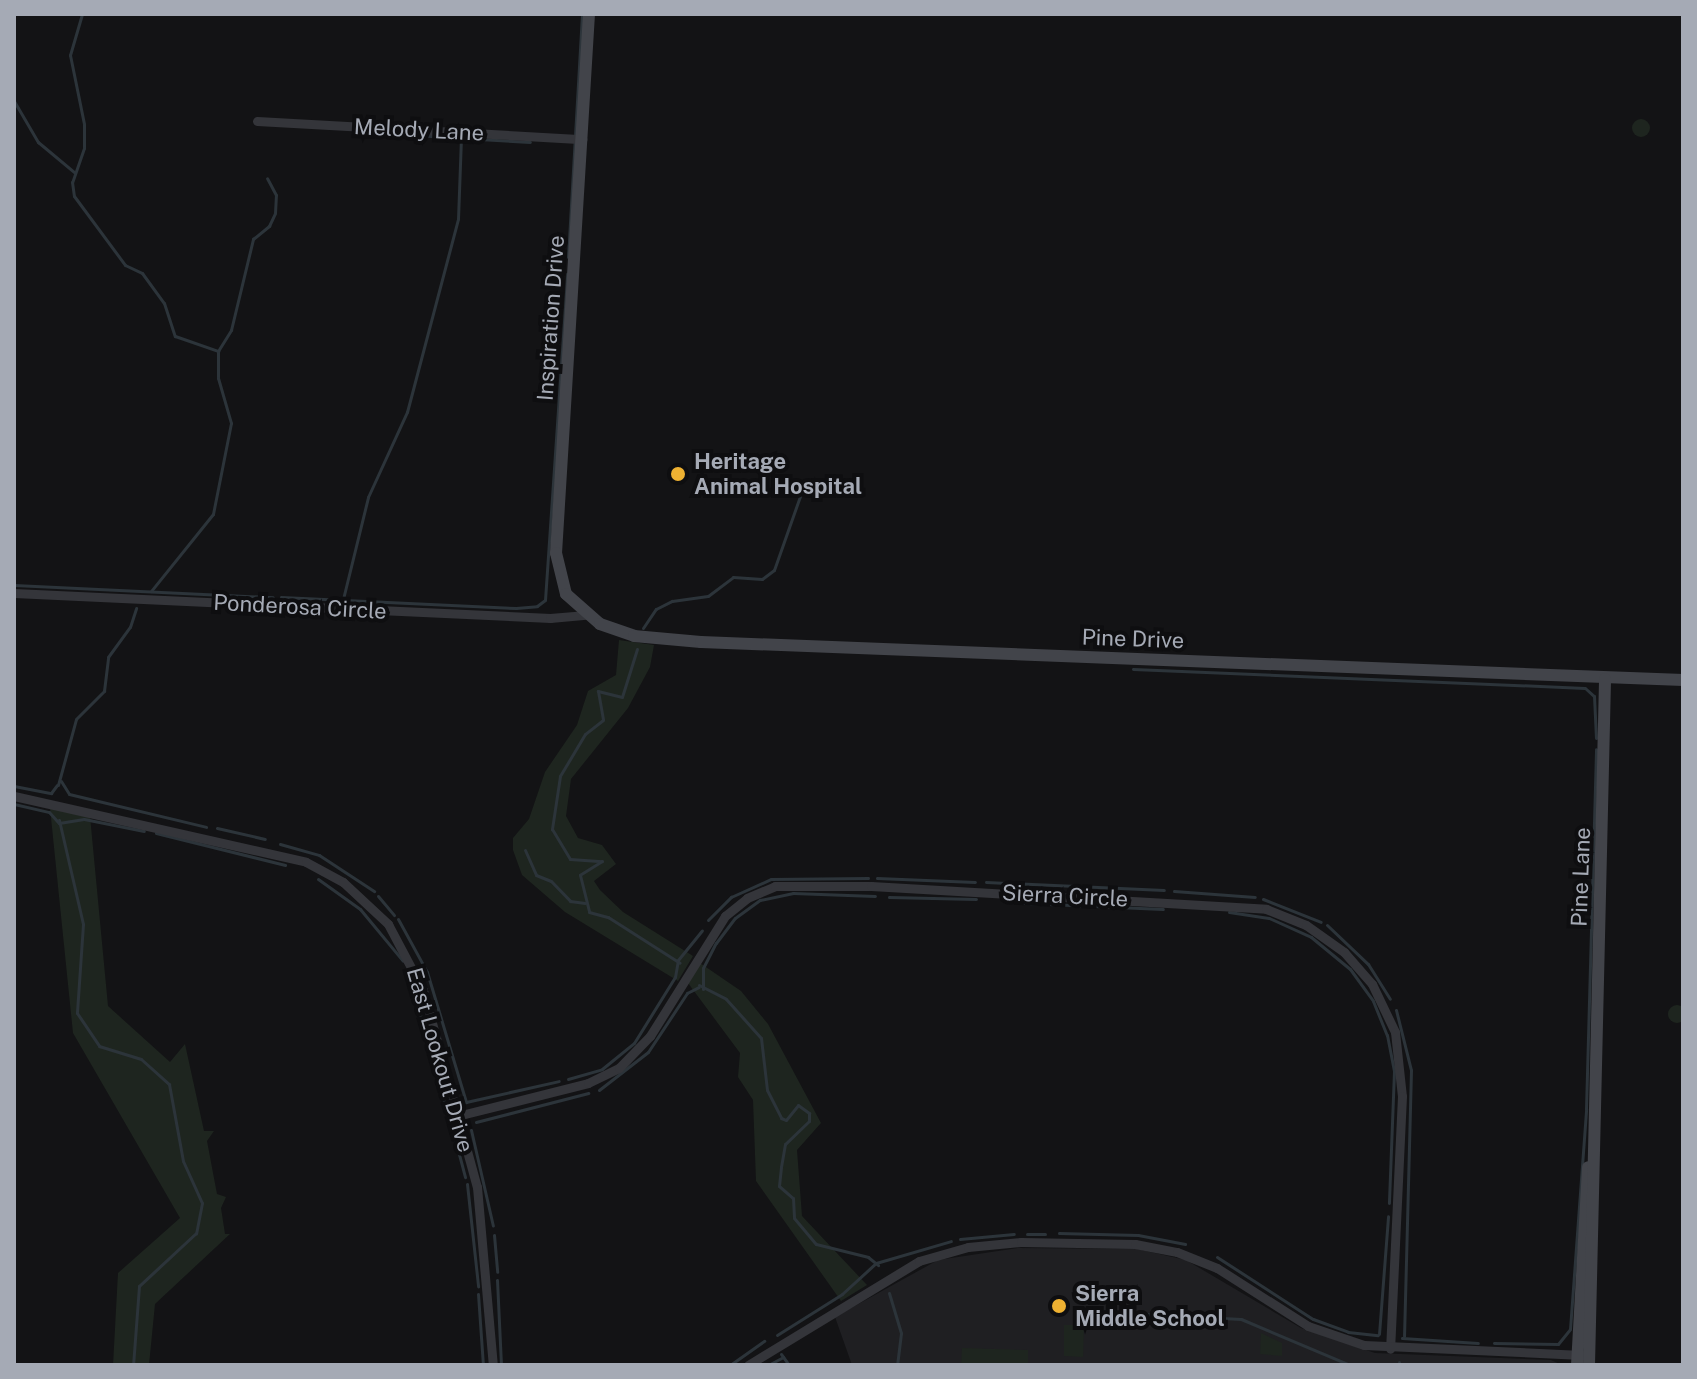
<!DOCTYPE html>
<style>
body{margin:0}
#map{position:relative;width:1697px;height:1379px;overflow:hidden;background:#131315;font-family:"Public Sans",sans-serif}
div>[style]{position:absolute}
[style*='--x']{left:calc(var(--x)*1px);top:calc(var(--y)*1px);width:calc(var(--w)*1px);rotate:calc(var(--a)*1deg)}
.built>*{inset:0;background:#1f1f22}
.green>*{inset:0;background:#1e251f}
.round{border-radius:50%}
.stream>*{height:3px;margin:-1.5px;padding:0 1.5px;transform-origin:1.5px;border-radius:1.5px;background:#2c343a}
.street>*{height:9px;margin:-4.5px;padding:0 4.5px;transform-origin:4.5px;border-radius:4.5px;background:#34353a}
.secondary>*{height:12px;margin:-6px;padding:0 6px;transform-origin:6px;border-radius:6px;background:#42444a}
.dots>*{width:22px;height:22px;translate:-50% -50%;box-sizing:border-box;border:4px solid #0e0e10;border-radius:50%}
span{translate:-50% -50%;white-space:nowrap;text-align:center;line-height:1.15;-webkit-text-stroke:8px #0e0e10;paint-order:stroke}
.street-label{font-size:22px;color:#a5aab5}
.poi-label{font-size:22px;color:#a5aab5;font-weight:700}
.left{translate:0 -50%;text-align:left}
.frame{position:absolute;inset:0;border:16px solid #a5aab5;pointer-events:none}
</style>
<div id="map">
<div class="built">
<div style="clip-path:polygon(1018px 1248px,1137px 1249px,1186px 1260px,1301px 1328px,1375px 1353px,1551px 1360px,1562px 1365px,852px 1365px,835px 1317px,938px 1260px)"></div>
</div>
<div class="green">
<div class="round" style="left:1632px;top:119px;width:18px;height:18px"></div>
<div style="clip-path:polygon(619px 640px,654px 645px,650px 667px,628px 708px,571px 779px,566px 816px,578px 838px,602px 845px,616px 864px,594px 881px,600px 890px,623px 912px,693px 956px,678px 981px,565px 912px,522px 875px,513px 850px,513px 838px,529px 819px,545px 772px,577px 725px,588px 691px,616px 675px)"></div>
<div style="clip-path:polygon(50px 808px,90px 816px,108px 1006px,170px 1062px,185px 1044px,204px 1131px,214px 1131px,207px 1141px,217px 1194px,226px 1197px,221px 1208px,225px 1234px,230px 1234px,155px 1304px,149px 1365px,113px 1365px,118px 1273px,180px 1218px,73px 1033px)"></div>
<div style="clip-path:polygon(700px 963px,741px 991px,768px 1024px,821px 1123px,797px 1150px,802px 1216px,867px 1285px,841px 1301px,756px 1181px,753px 1100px,738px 1077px,740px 1053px,688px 983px)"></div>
<div class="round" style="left:1668px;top:1005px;width:18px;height:18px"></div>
<div style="clip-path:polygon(1064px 1325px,1084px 1325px,1083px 1357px,1064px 1356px)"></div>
<div style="clip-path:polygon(1261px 1333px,1282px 1343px,1282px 1356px,1260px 1354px)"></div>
<div style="clip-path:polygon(962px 1348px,1028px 1350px,1028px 1365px,961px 1365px)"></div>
</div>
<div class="stream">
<div style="--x:82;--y:14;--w:43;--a:106.3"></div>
<div style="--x:70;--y:55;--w:70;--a:78.5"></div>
<div style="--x:84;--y:124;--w:24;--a:90"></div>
<div style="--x:84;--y:148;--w:36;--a:109"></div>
<div style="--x:72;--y:182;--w:14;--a:82"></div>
<div style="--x:74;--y:196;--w:86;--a:53.5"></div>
<div style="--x:125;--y:265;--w:19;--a:25"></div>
<div style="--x:142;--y:273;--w:37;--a:54"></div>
<div style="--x:164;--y:303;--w:35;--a:72"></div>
<div style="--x:175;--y:336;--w:46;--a:19.2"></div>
<div style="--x:218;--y:351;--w:27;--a:90"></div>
<div style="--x:218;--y:378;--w:47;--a:73.9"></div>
<div style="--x:231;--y:423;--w:93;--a:101.2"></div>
<div style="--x:213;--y:514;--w:99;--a:128.8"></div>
<div style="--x:14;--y:101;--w:48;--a:59.7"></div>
<div style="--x:38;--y:142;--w:47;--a:39.8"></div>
<div style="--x:401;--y:134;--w:60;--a:3.8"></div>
<div style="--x:568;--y:257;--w:243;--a:-86.7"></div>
<div style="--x:218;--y:351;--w:25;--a:-58"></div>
<div style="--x:231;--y:330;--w:94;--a:-76.4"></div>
<div style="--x:253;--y:239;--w:21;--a:-39"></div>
<div style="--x:269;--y:226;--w:14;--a:-65"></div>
<div style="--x:275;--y:213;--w:18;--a:-87"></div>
<div style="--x:276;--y:195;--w:19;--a:-118"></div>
<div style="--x:14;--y:585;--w:259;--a:2.7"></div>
<div style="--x:281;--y:597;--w:235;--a:2.7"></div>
<div style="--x:516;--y:608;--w:21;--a:-5"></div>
<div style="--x:537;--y:606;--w:10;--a:-37"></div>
<div style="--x:545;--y:600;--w:327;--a:-86.1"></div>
<div style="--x:343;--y:599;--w:105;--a:-76.2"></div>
<div style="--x:368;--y:497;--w:94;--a:-65.4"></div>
<div style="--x:407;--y:412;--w:200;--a:-75.2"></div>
<div style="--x:458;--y:219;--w:81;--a:-87.9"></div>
<div style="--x:461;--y:138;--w:69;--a:3.3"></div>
<div style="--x:643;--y:628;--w:23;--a:-56"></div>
<div style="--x:656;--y:609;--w:18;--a:-27"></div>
<div style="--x:672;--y:601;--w:36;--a:-8"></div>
<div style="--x:708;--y:596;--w:31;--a:-37"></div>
<div style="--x:733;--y:577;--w:29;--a:4"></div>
<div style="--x:762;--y:579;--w:15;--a:-37"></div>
<div style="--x:774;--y:570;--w:78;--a:-70.6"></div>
<div style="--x:637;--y:649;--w:50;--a:107.4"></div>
<div style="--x:622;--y:697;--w:25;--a:-166"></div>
<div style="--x:598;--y:691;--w:29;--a:80"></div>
<div style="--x:603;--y:720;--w:23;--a:142"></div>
<div style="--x:585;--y:734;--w:49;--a:120.8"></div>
<div style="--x:560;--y:776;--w:54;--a:98.6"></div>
<div style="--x:552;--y:829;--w:35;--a:59"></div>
<div style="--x:570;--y:859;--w:32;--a:4"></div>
<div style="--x:602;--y:861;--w:26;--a:148"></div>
<div style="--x:580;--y:875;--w:38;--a:76"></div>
<div style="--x:589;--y:912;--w:20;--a:15"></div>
<div style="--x:608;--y:917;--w:85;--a:32.6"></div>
<div style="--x:1133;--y:669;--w:452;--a:2.4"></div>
<div style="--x:1585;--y:688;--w:12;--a:42"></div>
<div style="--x:1594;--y:696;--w:42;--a:87.3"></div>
<div style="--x:61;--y:781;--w:15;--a:58"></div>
<div style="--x:69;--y:794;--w:141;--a:13.5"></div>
<div style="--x:58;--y:785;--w:68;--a:-74.7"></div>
<div style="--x:76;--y:719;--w:40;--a:-45"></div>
<div style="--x:104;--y:691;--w:34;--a:-83"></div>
<div style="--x:108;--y:657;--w:37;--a:-54"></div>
<div style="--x:130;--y:627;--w:20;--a:-72"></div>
<div style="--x:14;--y:786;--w:38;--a:11"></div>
<div style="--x:51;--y:793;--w:10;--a:-53"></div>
<div style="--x:14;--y:804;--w:36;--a:13"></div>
<div style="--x:49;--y:812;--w:15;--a:48"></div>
<div style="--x:59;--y:823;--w:25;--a:-9"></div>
<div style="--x:84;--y:819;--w:61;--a:11.3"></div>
<div style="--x:59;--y:820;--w:107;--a:77"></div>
<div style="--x:83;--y:924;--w:89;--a:93.9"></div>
<div style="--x:77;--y:1013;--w:40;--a:56"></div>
<div style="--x:99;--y:1046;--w:44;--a:17.2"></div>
<div style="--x:141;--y:1059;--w:38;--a:42"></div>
<div style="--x:169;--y:1084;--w:78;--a:79.7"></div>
<div style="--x:183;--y:1161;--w:46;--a:65.7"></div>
<div style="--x:202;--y:1203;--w:31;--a:101"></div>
<div style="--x:196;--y:1233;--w:78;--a:137.1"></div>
<div style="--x:139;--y:1286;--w:79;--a:94.3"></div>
<div style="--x:217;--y:828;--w:49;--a:12.9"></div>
<div style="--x:156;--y:833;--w:133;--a:13.9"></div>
<div style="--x:280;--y:844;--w:41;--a:15.8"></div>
<div style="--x:319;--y:855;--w:66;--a:33.2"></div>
<div style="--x:525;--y:850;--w:27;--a:66"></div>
<div style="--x:536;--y:875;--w:16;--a:22"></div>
<div style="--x:551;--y:881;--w:28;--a:46"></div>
<div style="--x:570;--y:901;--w:15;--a:8"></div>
<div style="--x:877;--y:878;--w:98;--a:2.3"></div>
<div style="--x:318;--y:879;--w:52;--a:35.5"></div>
<div style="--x:360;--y:909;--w:67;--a:50.4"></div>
<div style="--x:986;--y:882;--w:178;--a:2.6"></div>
<div style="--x:1174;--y:891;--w:81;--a:4.2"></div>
<div style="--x:378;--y:896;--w:25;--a:50"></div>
<div style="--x:889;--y:897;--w:87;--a:1.3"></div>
<div style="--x:1263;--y:899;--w:62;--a:21.6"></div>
<div style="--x:1024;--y:903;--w:139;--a:2.5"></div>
<div style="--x:1229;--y:912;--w:40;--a:8.5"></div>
<div style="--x:1269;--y:918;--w:46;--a:24.3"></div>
<div style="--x:1311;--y:937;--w:50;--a:39.4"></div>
<div style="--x:1350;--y:969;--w:39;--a:54"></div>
<div style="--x:1373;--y:1001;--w:37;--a:68"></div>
<div style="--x:1387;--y:1035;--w:37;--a:79"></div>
<div style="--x:1394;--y:1071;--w:132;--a:92.2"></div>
<div style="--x:398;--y:919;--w:60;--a:61.3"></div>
<div style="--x:427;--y:972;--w:136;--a:73.3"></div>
<div style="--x:466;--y:1102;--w:95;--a:-12.7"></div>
<div style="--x:708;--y:920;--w:33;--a:-45"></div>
<div style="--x:731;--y:897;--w:44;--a:-24.2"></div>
<div style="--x:771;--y:879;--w:97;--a:-0.6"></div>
<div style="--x:1327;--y:925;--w:57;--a:43.6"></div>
<div style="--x:1368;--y:964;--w:41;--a:57.8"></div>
<div style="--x:411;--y:981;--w:140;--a:74.7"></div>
<div style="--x:699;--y:985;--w:30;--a:27"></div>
<div style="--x:726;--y:999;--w:52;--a:48.1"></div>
<div style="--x:761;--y:1038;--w:52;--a:83.4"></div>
<div style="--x:767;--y:1090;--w:31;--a:63"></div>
<div style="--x:781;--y:1118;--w:5;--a:22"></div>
<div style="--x:786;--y:1120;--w:19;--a:-51"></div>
<div style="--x:798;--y:1105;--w:14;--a:36"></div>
<div style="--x:809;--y:1113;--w:8;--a:90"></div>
<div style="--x:809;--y:1121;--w:33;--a:136"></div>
<div style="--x:785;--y:1144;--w:23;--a:100"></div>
<div style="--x:781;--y:1167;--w:19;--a:96"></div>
<div style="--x:779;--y:1186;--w:18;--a:41"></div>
<div style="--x:793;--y:1198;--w:20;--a:87"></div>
<div style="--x:794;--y:1218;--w:34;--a:50"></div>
<div style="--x:816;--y:1244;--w:54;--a:14"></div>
<div style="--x:868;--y:1257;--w:13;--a:39"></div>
<div style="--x:703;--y:989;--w:21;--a:-90"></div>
<div style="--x:703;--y:968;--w:28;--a:-63"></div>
<div style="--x:716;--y:943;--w:31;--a:-53"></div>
<div style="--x:735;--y:918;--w:31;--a:-36"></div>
<div style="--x:760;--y:900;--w:34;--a:-12"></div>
<div style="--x:793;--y:893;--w:82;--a:2.1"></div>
<div style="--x:1396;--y:1010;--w:62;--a:76"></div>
<div style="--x:1411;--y:1070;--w:266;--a:91.5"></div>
<div style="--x:568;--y:1079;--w:35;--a:-16"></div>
<div style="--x:602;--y:1069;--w:41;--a:-39.1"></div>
<div style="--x:634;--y:1043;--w:78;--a:-58.2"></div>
<div style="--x:675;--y:977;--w:17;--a:-80"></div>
<div style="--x:678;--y:960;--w:38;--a:-51"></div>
<div style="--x:599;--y:1090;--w:62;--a:-37.8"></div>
<div style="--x:648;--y:1052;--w:71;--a:-56.5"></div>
<div style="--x:687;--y:993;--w:13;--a:-27"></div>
<div style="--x:476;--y:1122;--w:116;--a:-14.5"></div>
<div style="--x:451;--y:1124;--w:55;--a:75.2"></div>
<div style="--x:471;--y:1130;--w:98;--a:77.1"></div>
<div style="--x:467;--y:1184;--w:103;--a:83.8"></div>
<div style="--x:1059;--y:1233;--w:79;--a:1.5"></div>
<div style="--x:1138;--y:1235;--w:48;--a:10.8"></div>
<div style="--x:1027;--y:1234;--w:18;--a:0"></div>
<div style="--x:494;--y:1235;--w:37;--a:85"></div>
<div style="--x:960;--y:1239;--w:54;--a:-5.3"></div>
<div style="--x:1217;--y:1257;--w:114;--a:32.9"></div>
<div style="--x:1313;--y:1319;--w:37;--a:20"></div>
<div style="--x:1348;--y:1332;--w:30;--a:6"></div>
<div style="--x:497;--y:1280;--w:85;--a:87.3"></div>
<div style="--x:889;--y:1293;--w:42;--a:73.3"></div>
<div style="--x:901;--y:1333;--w:32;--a:97"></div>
<div style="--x:478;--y:1294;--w:71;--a:86"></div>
<div style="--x:1112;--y:1312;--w:129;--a:3.1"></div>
<div style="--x:1241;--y:1319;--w:118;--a:22.9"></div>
<div style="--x:1379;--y:1334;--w:118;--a:-85.6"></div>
<div style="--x:777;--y:1335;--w:77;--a:-32.2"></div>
<div style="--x:842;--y:1294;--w:46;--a:-42.4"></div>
<div style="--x:876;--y:1263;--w:78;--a:-16.3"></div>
<div style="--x:1402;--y:1338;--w:76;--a:3.8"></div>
<div style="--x:1494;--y:1343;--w:64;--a:0.9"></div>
<div style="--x:1558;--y:1344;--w:19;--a:-51"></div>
<div style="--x:1570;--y:1329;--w:221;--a:-85.8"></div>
<div style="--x:1586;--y:1109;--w:360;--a:-88.4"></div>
<div style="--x:781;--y:1354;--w:14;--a:54"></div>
<div style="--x:770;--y:1364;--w:15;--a:-28"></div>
<div style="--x:730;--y:1365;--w:42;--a:-35.2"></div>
<div style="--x:1399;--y:1365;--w:3;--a:-90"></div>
</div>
<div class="street">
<div style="--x:257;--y:121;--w:326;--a:3.2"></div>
<div style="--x:14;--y:593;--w:537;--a:2.67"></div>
<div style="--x:550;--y:618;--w:36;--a:-5"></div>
<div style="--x:14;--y:796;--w:299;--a:12.7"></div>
<div style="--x:306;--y:862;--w:42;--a:28.4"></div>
<div style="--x:343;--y:882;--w:62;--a:43"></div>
<div style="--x:388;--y:924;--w:75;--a:62.1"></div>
<div style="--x:423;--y:990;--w:204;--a:74.7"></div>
<div style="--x:477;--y:1187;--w:179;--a:84.9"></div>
<div style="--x:457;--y:1116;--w:135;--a:-14.1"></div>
<div style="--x:588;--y:1083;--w:34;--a:-26"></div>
<div style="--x:619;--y:1068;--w:45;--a:-45.9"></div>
<div style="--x:650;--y:1036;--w:142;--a:-58"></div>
<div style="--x:725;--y:916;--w:28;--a:-39"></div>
<div style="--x:747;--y:898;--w:30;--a:-23"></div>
<div style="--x:775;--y:886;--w:96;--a:0"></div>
<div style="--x:871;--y:886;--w:396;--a:3.3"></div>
<div style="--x:1266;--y:909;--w:43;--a:21.8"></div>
<div style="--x:1306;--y:925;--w:47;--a:35.4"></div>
<div style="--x:1344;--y:952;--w:43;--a:48.8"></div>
<div style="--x:1372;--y:984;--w:53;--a:64.4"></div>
<div style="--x:1395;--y:1032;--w:64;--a:83.8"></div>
<div style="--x:1402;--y:1096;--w:253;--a:92.7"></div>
<div style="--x:748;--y:1365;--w:200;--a:-31.3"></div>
<div style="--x:919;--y:1261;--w:51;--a:-15.9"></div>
<div style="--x:968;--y:1247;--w:53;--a:-5.4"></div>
<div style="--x:1021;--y:1242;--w:114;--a:1"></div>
<div style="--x:1135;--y:1244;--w:43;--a:10.8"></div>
<div style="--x:1177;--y:1252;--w:43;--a:21.8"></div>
<div style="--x:1217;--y:1268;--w:108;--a:32.5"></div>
<div style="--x:1308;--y:1326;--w:59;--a:18.7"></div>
<div style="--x:1364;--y:1345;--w:218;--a:2.6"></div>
</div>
<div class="secondary">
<div style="--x:589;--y:14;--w:540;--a:93.5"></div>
<div style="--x:556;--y:553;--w:42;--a:76.3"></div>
<div style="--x:566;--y:594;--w:45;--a:41.4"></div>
<div style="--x:600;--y:624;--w:36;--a:19"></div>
<div style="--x:634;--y:636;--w:67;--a:5.1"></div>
<div style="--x:701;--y:642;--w:983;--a:2.22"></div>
<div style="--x:1577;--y:1365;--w:198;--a:-86.8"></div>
<div style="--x:1589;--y:1365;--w:686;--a:-88.66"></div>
</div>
<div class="dots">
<div style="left:678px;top:474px;background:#eeb132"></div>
<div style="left:1059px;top:1306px;background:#eeb132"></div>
</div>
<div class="street-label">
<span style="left:419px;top:130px;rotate:3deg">Melody Lane</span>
<span style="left:551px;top:318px;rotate:-86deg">Inspiration Drive</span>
<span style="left:300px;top:607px;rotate:3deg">Ponderosa Circle</span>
<span style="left:1133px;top:639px;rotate:2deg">Pine Drive</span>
<span style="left:1581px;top:877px;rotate:-88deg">Pine Lane</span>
<span style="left:1065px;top:896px;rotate:3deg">Sierra Circle</span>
<span style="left:440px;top:1060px;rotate:74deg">East Lookout Drive</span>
</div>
<div class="poi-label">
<span class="left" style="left:694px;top:474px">Heritage<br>Animal Hospital</span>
<span class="left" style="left:1075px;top:1306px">Sierra<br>Middle School</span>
</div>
<div class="frame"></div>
</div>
